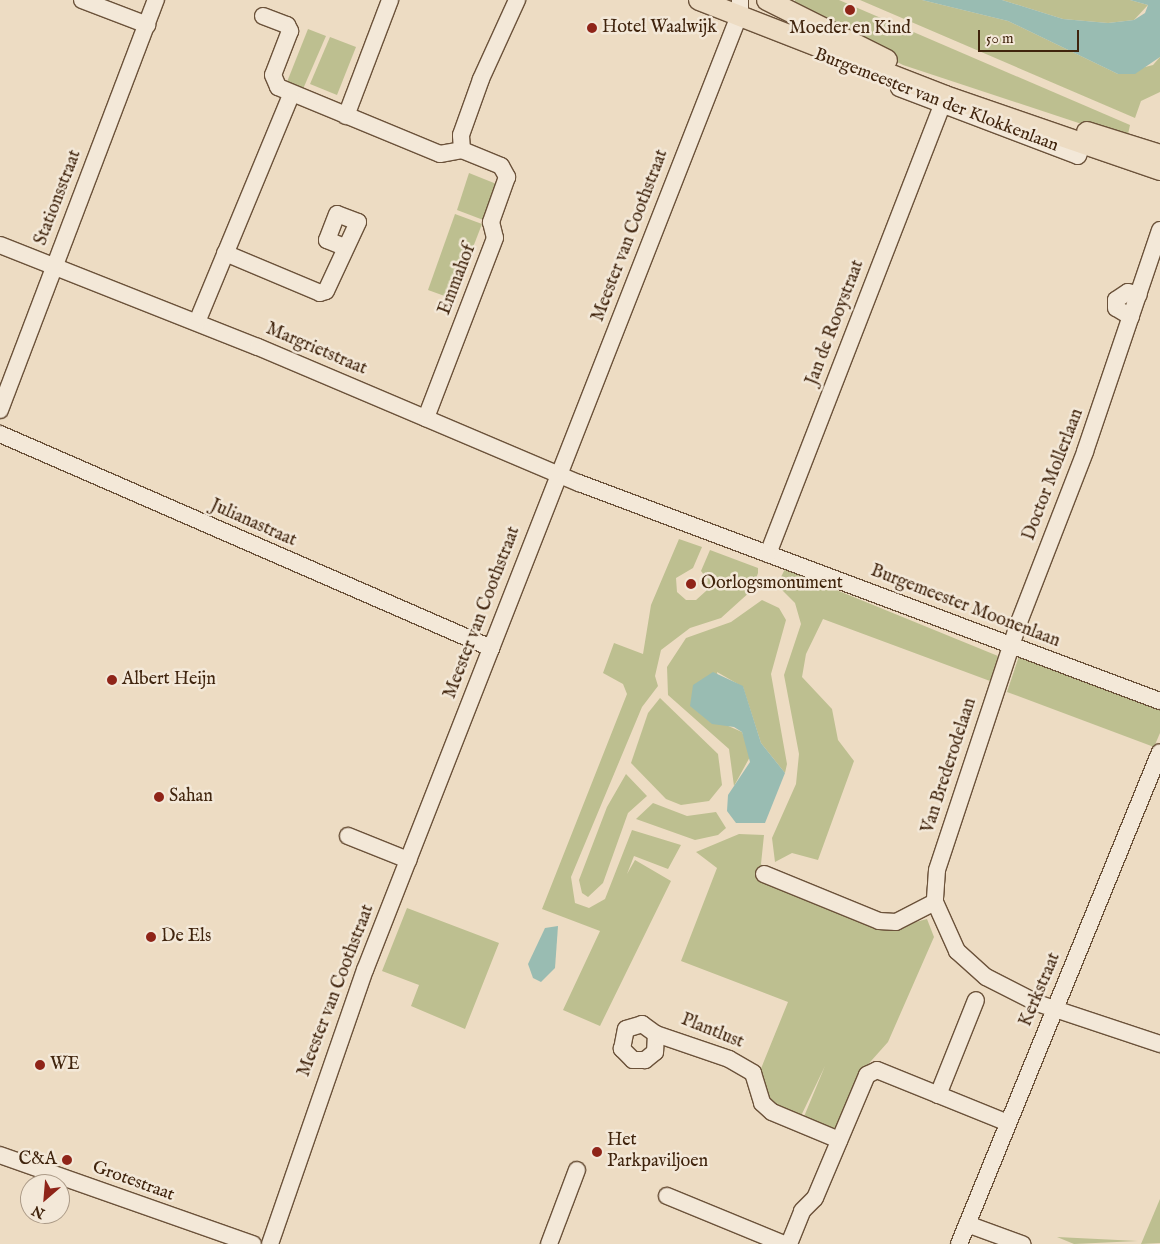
<!DOCTYPE html>
<style>
body{margin:0}
#map{position:relative;width:1160px;height:1244px;overflow:hidden;background:#eddcc3;font-family:"IM FELL English",serif}
div>[style]{position:absolute}
[style*='--x']{left:calc(var(--x)*1px);top:calc(var(--y)*1px);width:calc(var(--w)*1px);rotate:calc(var(--a)*1deg)}
.green>*{inset:0;background:#bdbf90}
.water>*{inset:0;background:#99bcb2}
.roads{filter:drop-shadow(1px 0 #6b523a) drop-shadow(-1px 0 #6b523a) drop-shadow(0 1px #6b523a) drop-shadow(0 -1px #6b523a)}
.minor>*{height:16px;margin:-8px;padding:0 8px;transform-origin:8px;border-radius:8px;background:#f3e8d8}
.major>*{height:20px;margin:-10px;padding:0 10px;transform-origin:10px;border-radius:10px;background:#eddcc3}
.dots>*{width:14px;height:14px;translate:-50% -50%;box-sizing:border-box;border:2px solid #f3e8d8;border-radius:50%}
span{translate:-50% -50%;white-space:nowrap;text-align:center;line-height:1.15;-webkit-text-stroke:5px #f3e8d8;paint-order:stroke}
.poi-label{font-size:18px;color:#40240d}
.left{translate:0 -50%;text-align:left}
.right{translate:-100% -50%;text-align:right}
.street-label{font-size:18px;color:#40240d}
.north{position:absolute;left:20px;top:1174px;width:50px;height:50px;box-sizing:border-box;background:#f3e8d8;border:1px solid #ab9a87;border-radius:50%;rotate:207deg;font-size:14px;font-weight:700;line-height:20px;text-align:center;color:#40240d}
.north::after{content:'';display:block;margin:auto;width:18px;height:22px;background:#8f2418;clip-path:polygon(50% 0,100% 100%,50% 72%,0 100%)}
.scale{position:absolute;left:978px;top:30px;width:101px;height:22px;box-sizing:border-box;border:2px solid #40240d;border-top:0;padding-left:6px;font-size:15px;line-height:18px;white-space:nowrap;color:#40240d;-webkit-text-stroke:4px #f3e8d8;paint-order:stroke}
</style>
<div id="map">
<div class="green">
<div style="clip-path:polygon(795px 0,839px 0,1130px 125px,1127px 139px,903px 65px,792px 9px)"></div>
<div style="clip-path:polygon(860px 0,922px 0,1008px 21px,1118px 74px,1153px 65px,1160px 57px,1160px 92px,1141px 101px,1135px 118px)"></div>
<div style="clip-path:polygon(1002px 0,1130px 0,1148px 5px,1134px 20px,1108px 23px,1063px 19px)"></div>
<div style="clip-path:polygon(308px 29px,326px 36px,303px 89px,285px 87px)"></div>
<div style="clip-path:polygon(330px 37px,356px 47px,337px 95px,310px 84px)"></div>
<div style="clip-path:polygon(469px 173px,499px 185px,486px 221px,457px 210px)"></div>
<div style="clip-path:polygon(455px 214px,482px 224px,453px 299px,428px 290px)"></div>
<div style="clip-path:polygon(679px 539px,702px 547px,693px 568px,676px 578px,677px 592px,686px 600px,696px 600px,706px 591px,708px 580px,701px 571px,710px 550px,758px 568px,758px 573px,752px 590px,721px 618px,690px 628px,661px 650px,655px 676px,658px 686px,642px 707px,571px 877px,575px 903px,589px 908px,605px 899px,632px 830px,681px 845px,668px 869px,634px 856px,627px 874px,635px 860px,671px 881px,600px 1026px,563px 1010px,600px 931px,542px 909px,627px 694px,623px 684px,603px 673px,614px 643px,643px 654px,651px 605px)"></div>
<div style="clip-path:polygon(785px 569px,998px 656px,990px 681px,823px 619px,806px 654px,802px 677px,832px 709px,838px 740px,854px 761px,818px 860px,792px 853px,775px 862px,772px 838px,796px 784px,799px 754px,784px 675px,801px 624px,795px 603px,777px 585px)"></div>
<div style="clip-path:polygon(762px 600px,779px 608px,786px 620px,771px 674px,787px 764px,785px 773px,761px 743px,743px 687px,717px 672px,726px 725px,742px 732px,751px 755px,734px 786px,729px 749px,668px 695px,667px 667px,686px 638px,731px 622px)"></div>
<div style="clip-path:polygon(1019px 656px,1160px 708px,1160px 733px,1154px 747px,1007px 692px)"></div>
<div style="clip-path:polygon(660px 698px,718px 754px,722px 785px,709px 801px,681px 805px,666px 799px,631px 763px,648px 713px)"></div>
<div style="clip-path:polygon(626px 774px,647px 796px,628px 813px,603px 883px,588px 897px,582px 893px,579px 880px,607px 807px)"></div>
<div style="clip-path:polygon(653px 803px,687px 816px,716px 812px,726px 828px,718px 835px,695px 840px,636px 819px)"></div>
<div style="clip-path:polygon(739px 834px,764px 835px,761px 864px,771px 883px,889px 929px,927px 919px,934px 937px,888px 1042px,863px 1070px,838px 1127px,832px 1130px,803px 1119px,825px 1066px,800px 1118px,768px 1101px,760px 1071px,788px 1002px,681px 961px,717px 868px,696px 852px)"></div>
<div style="clip-path:polygon(407px 908px,499px 943px,465px 1029px,411px 1006px,419px 985px,382px 971px)"></div>
<div style="clip-path:polygon(1160px 1199px,1160px 1243px,1141px 1244px)"></div>
<div style="clip-path:polygon(1057px 1237px,1138px 1241px,1074px 1244px)"></div>
</div>
<div class="water">
<div style="clip-path:polygon(922px 0,1002px 0,1063px 19px,1108px 23px,1134px 20px,1145px 13px,1148px 5px,1130px 0,1160px 0,1160px 57px,1135px 74px,1118px 74px,1008px 21px)"></div>
<div style="clip-path:polygon(713px 672px,743px 686px,761px 743px,785px 773px,765px 823px,736px 823px,727px 811px,728px 795px,750px 762px,742px 732px,734px 727px,712px 724px,690px 706px,693px 685px)"></div>
<div style="clip-path:polygon(558px 926px,555px 968px,541px 982px,533px 978px,528px 964px,545px 928px)"></div>
</div>
<div class="roads">
<div class="minor">
<div style="--x:82;--y:0;--w:70;--a:21"></div>
<div style="--x:263;--y:16;--w:26;--a:21"></div>
<div style="--x:287;--y:25;--w:7;--a:63"></div>
<div style="--x:290;--y:31;--w:47;--a:111.1"></div>
<div style="--x:273;--y:75;--w:13;--a:67"></div>
<div style="--x:278;--y:87;--w:175;--a:22.5"></div>
<div style="--x:440;--y:154;--w:22;--a:-10"></div>
<div style="--x:462;--y:150;--w:42;--a:22.3"></div>
<div style="--x:501;--y:166;--w:13;--a:61"></div>
<div style="--x:507;--y:177;--w:48;--a:109.6"></div>
<div style="--x:491;--y:222;--w:16;--a:76"></div>
<div style="--x:495;--y:238;--w:193;--a:111"></div>
<div style="--x:899;--y:88;--w:191;--a:20.8"></div>
<div style="--x:1078;--y:156;--w:26;--a:-69"></div>
<div style="--x:346;--y:116;--w:124;--a:-69.2"></div>
<div style="--x:462;--y:150;--w:15;--a:-94"></div>
<div style="--x:461;--y:135;--w:59;--a:-70.3"></div>
<div style="--x:481;--y:79;--w:87;--a:-65.5"></div>
<div style="--x:1160;--y:230;--w:234;--a:108.7"></div>
<div style="--x:1085;--y:452;--w:182;--a:111.2"></div>
<div style="--x:1019;--y:622;--w:261;--a:108.3"></div>
<div style="--x:937;--y:870;--w:32;--a:94"></div>
<div style="--x:935;--y:902;--w:54;--a:65.8"></div>
<div style="--x:957;--y:951;--w:39;--a:42"></div>
<div style="--x:986;--y:977;--w:57;--a:27"></div>
<div style="--x:1037;--y:1003;--w:130;--a:18.4"></div>
<div style="--x:0;--y:245;--w:277;--a:21.6"></div>
<div style="--x:258;--y:347;--w:349;--a:23"></div>
<div style="--x:579;--y:483;--w:621;--a:20.57"></div>
<div style="--x:225;--y:253;--w:103;--a:22.8"></div>
<div style="--x:320;--y:293;--w:6;--a:-18"></div>
<div style="--x:326;--y:291;--w:76;--a:-65.1"></div>
<div style="--x:358;--y:222;--w:22;--a:-159"></div>
<div style="--x:337;--y:214;--w:28;--a:111"></div>
<div style="--x:327;--y:240;--w:18;--a:22"></div>
<div style="--x:1131;--y:317;--w:17;--a:-149"></div>
<div style="--x:1116;--y:308;--w:8;--a:-90"></div>
<div style="--x:1116;--y:300;--w:14;--a:-34"></div>
<div style="--x:1128;--y:292;--w:11;--a:15"></div>
<div style="--x:197;--y:322;--w:246;--a:-67.5"></div>
<div style="--x:0;--y:410;--w:439;--a:-69.2"></div>
<div style="--x:0;--y:434;--w:536;--a:23.55"></div>
<div style="--x:768;--y:554;--w:481;--a:-68.8"></div>
<div style="--x:348;--y:836;--w:65;--a:21.8"></div>
<div style="--x:764;--y:874;--w:124;--a:22.2"></div>
<div style="--x:879;--y:921;--w:17;--a:3"></div>
<div style="--x:896;--y:922;--w:44;--a:-27.1"></div>
<div style="--x:656;--y:1034;--w:18;--a:93"></div>
<div style="--x:655;--y:1052;--w:13;--a:141"></div>
<div style="--x:645;--y:1060;--w:12;--a:180"></div>
<div style="--x:633;--y:1060;--w:16;--a:-135"></div>
<div style="--x:622;--y:1049;--w:20;--a:-79"></div>
<div style="--x:626;--y:1029;--w:17;--a:-17"></div>
<div style="--x:642;--y:1024;--w:17;--a:36"></div>
<div style="--x:656;--y:1034;--w:77;--a:18.9"></div>
<div style="--x:729;--y:1059;--w:28;--a:30"></div>
<div style="--x:753;--y:1073;--w:31;--a:73"></div>
<div style="--x:762;--y:1103;--w:13;--a:42"></div>
<div style="--x:772;--y:1112;--w:73;--a:22.7"></div>
<div style="--x:938;--y:1095;--w:102;--a:-68.2"></div>
<div style="--x:0;--y:1155;--w:268;--a:19.4"></div>
<div style="--x:667;--y:1196;--w:126;--a:22.3"></div>
<div style="--x:967;--y:1224;--w:59;--a:20"></div>
<div style="--x:270;--y:1244;--w:290;--a:-70.9"></div>
<div style="--x:365;--y:970;--w:1028;--a:-68.6"></div>
<div style="--x:740;--y:13;--w:13;--a:-90"></div>
<div style="--x:549;--y:1244;--w:79;--a:-69.3"></div>
<div style="--x:789;--y:1244;--w:35;--a:-68"></div>
<div style="--x:802;--y:1211;--w:18;--a:-45"></div>
<div style="--x:815;--y:1198;--w:134;--a:-67.1"></div>
<div style="--x:867;--y:1075;--w:11;--a:-27"></div>
<div style="--x:877;--y:1070;--w:141;--a:22"></div>
<div style="--x:959;--y:1244;--w:531;--a:-67.78"></div>
</div>
<div class="major">
<div style="--x:699;--y:0;--w:264;--a:21.3"></div>
<div style="--x:945;--y:96;--w:227;--a:19"></div>
<div style="--x:767;--y:0;--w:134;--a:26.6"></div>
<div style="--x:1087;--y:132;--w:77;--a:17.5"></div>
</div>
</div>
<div class="dots">
<div style="left:850px;top:10px;background:#8f2418"></div>
<div style="left:592px;top:28px;background:#8f2418"></div>
<div style="left:691px;top:584px;background:#8f2418"></div>
<div style="left:112px;top:680px;background:#8f2418"></div>
<div style="left:159px;top:797px;background:#8f2418"></div>
<div style="left:151px;top:937px;background:#8f2418"></div>
<div style="left:40px;top:1065px;background:#8f2418"></div>
<div style="left:597px;top:1152px;background:#8f2418"></div>
<div style="left:67px;top:1160px;background:#8f2418"></div>
</div>
<div class="poi-label">
<span class="left" style="left:602px;top:28px">Hotel Waalwijk</span>
<span style="left:850px;top:29px">Moeder en Kind</span>
<span class="left" style="left:701px;top:584px">Oorlogsmonument</span>
<span class="left" style="left:122px;top:680px">Albert Heijn</span>
<span class="left" style="left:169px;top:797px">Sahan</span>
<span class="left" style="left:161px;top:937px">De Els</span>
<span class="left" style="left:50px;top:1065px">WE</span>
<span class="left" style="left:607px;top:1152px">Het<br>Parkpaviljoen</span>
<span class="right" style="left:57px;top:1160px">C&amp;A</span>
</div>
<div class="street-label">
<span style="left:936px;top:101px;rotate:21deg">Burgemeester van der Klokkenlaan</span>
<span style="left:59px;top:198px;rotate:-69deg">Stationsstraat</span>
<span style="left:631px;top:236px;rotate:-69deg">Meester van Coothstraat</span>
<span style="left:458px;top:280px;rotate:-69deg">Emmahof</span>
<span style="left:836px;top:323px;rotate:-69deg">Jan de Rooystraat</span>
<span style="left:316px;top:350px;rotate:23deg">Margrietstraat</span>
<span style="left:1054px;top:475px;rotate:-69deg">Doctor Mollerlaan</span>
<span style="left:253px;top:524px;rotate:24deg">Julianastraat</span>
<span style="left:965px;top:607px;rotate:21deg">Burgemeester Moonenlaan</span>
<span style="left:483px;top:613px;rotate:-69deg">Meester van Coothstraat</span>
<span style="left:950px;top:766px;rotate:-72deg">Van Brederodelaan</span>
<span style="left:1041px;top:990px;rotate:-67deg">Kerkstraat</span>
<span style="left:337px;top:991px;rotate:-69deg">Meester van Coothstraat</span>
<span style="left:712px;top:1032px;rotate:22deg">Plantlust</span>
<span style="left:133px;top:1182px;rotate:20deg">Grotestraat</span>
</div>
<div class="north">N</div>
<div class="scale">50 m</div>
</div>
